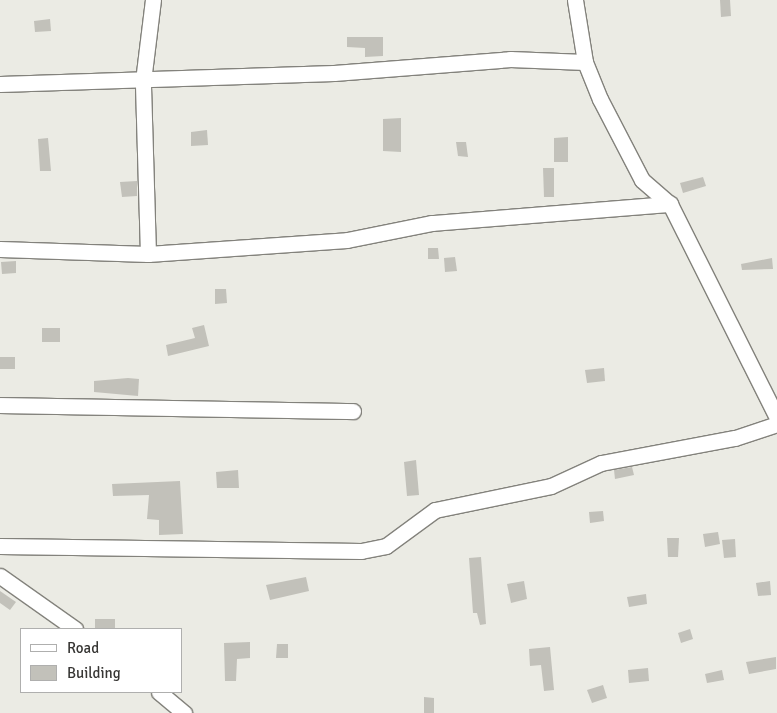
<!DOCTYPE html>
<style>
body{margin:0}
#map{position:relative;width:777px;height:713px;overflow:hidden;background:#ebebe4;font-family:Signika,sans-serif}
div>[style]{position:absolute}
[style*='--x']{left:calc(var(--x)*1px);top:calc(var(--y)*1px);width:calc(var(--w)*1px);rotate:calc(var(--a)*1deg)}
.building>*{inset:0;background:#c2c1ba}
.roads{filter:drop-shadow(1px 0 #83827c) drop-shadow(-1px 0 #83827c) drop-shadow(0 1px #83827c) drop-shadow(0 -1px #83827c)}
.street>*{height:15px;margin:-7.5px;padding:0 7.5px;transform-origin:7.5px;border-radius:7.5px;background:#fff}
span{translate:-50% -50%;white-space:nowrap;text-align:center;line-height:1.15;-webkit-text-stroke:4px #fff;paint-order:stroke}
.legend{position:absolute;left:20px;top:628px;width:162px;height:65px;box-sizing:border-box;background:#fff;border:1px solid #afafae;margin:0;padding:6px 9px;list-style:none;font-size:15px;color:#373634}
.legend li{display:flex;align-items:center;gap:10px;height:25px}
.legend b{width:25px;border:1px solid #afafae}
</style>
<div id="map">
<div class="building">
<div style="clip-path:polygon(720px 0,730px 0,731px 16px,721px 17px)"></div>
<div style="clip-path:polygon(50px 19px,51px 31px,35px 32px,34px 21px)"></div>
<div style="clip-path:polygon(347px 37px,383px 37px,383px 56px,365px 57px,365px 48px,347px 47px)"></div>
<div style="clip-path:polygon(401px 118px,401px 152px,383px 151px,383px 119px)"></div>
<div style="clip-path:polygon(207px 130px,208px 145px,191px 146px,191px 132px)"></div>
<div style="clip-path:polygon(568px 137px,568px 162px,554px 162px,554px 138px)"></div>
<div style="clip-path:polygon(48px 138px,51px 171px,40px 171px,38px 139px)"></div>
<div style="clip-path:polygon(456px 142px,466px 142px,468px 157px,458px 156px)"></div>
<div style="clip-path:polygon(543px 168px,554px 168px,554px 197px,544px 197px)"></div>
<div style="clip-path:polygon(703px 177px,706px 186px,683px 193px,680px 183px)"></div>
<div style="clip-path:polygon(137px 181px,137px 196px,122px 197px,120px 182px)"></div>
<div style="clip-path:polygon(428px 248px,438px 248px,439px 259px,428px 259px)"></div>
<div style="clip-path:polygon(455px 257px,457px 271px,445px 272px,444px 258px)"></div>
<div style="clip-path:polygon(772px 258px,773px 269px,742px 270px,741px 264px)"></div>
<div style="clip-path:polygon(16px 261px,16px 273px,2px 274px,1px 262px)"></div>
<div style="clip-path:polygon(215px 289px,226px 289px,227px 303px,215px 304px)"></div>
<div style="clip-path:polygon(204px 325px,209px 346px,168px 356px,166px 345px,195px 338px,192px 328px)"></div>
<div style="clip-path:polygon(42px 328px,60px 328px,60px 342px,42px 342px)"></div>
<div style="clip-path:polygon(0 357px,15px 357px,15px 369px,0 369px)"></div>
<div style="clip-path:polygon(604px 368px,605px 381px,587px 383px,585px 370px)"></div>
<div style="clip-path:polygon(128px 378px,139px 379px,138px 396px,94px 392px,94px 381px)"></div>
<div style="clip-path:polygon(416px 460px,419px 495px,407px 496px,404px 462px)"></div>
<div style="clip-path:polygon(632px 467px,634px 475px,615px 479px,614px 470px)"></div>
<div style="clip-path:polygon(238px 470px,239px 488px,217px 488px,216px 472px)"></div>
<div style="clip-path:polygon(180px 481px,183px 534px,159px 535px,159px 520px,147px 519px,149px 495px,113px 496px,112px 484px)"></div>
<div style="clip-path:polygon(603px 511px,604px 521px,590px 523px,589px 512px)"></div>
<div style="clip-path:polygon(718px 532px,720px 544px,705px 547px,703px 534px)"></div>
<div style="clip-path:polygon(667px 538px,679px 538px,678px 557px,668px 557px)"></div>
<div style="clip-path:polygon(735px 539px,736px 557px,724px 558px,722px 540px)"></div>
<div style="clip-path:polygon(481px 557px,486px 624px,480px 625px,477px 613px,473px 613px,469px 558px)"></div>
<div style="clip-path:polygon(306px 577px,309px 591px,270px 600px,266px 585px)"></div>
<div style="clip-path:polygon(524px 581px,527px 599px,511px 603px,507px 584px)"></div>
<div style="clip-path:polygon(770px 581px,771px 595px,758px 596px,756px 583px)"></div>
<div style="clip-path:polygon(0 591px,16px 602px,10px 610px,0 603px)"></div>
<div style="clip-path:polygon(646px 594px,647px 604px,629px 607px,627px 597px)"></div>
<div style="clip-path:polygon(95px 619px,115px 619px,115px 629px,95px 629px)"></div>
<div style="clip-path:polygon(690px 629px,693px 639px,681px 643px,678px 633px)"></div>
<div style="clip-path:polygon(250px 642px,250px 658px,237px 659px,236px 681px,225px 681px,224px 643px)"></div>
<div style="clip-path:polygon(277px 644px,288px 644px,288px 658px,276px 658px)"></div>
<div style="clip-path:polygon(550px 647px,554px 690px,544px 691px,541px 665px,530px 666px,529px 649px)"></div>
<div style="clip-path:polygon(776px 657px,776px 669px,749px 674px,746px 662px)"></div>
<div style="clip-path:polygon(648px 668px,649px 681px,629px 683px,628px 670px)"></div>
<div style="clip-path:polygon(722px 670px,724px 680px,707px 683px,705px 674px)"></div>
<div style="clip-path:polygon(603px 685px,607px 698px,592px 703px,587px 690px)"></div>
<div style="clip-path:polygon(424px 697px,434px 698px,434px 713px,424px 713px)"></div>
</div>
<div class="roads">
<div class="street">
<div style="--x:575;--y:0;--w:63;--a:80.8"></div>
<div style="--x:585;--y:62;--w:40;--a:68"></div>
<div style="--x:600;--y:99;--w:91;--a:62.6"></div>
<div style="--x:642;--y:180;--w:37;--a:41"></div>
<div style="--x:670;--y:204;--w:239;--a:63.4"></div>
<div style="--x:0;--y:84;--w:334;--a:-1.9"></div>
<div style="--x:334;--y:73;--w:177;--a:-4.5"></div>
<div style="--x:510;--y:59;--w:75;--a:2.3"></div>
<div style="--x:0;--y:249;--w:148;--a:1.9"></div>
<div style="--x:148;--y:254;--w:199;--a:-4"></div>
<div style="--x:347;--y:240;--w:87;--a:-11.3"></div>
<div style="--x:432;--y:223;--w:239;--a:-4.6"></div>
<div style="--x:148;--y:254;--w:173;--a:-91.7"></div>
<div style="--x:143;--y:81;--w:82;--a:-83"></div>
<div style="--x:0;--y:405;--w:353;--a:1"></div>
<div style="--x:0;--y:546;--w:361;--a:0.8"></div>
<div style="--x:361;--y:551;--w:25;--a:-11"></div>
<div style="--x:386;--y:546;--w:61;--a:-36.3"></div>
<div style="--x:435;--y:510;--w:118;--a:-11.7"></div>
<div style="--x:551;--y:486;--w:55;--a:-24.7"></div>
<div style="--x:601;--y:463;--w:136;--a:-10.6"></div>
<div style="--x:735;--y:438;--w:44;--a:-18.4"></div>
<div style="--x:0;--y:576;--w:92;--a:35.2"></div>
<div style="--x:159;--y:692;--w:33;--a:40"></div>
</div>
</div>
<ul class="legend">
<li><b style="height:6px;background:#fff"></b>Road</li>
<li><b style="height:14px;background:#c2c1ba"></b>Building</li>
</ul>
</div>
